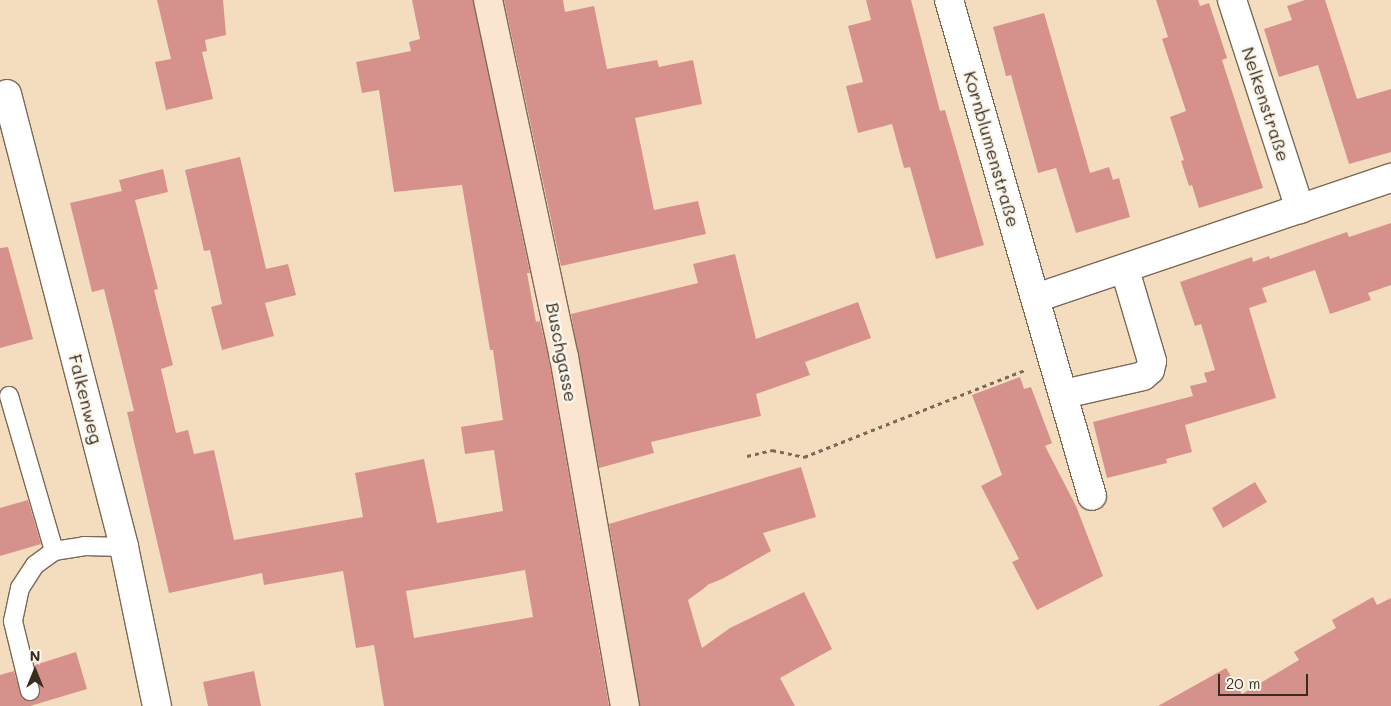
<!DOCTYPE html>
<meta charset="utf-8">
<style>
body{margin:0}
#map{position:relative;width:1391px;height:706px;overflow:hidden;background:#f4ddbf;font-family:Mali,sans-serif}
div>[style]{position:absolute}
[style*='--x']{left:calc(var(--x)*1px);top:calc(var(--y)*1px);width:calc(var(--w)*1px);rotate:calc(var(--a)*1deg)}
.building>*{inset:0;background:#d7918c}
.path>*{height:3px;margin-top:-1.5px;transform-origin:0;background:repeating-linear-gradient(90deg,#7c6956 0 4px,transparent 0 8px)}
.roads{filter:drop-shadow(1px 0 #7c6956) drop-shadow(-1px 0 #7c6956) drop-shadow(0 1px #7c6956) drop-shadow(0 -1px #7c6956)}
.lane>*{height:18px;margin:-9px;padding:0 9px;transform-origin:9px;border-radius:9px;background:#fff}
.street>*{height:28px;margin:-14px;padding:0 14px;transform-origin:14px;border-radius:14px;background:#fff}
.secondary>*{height:28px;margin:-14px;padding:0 14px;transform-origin:14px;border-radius:14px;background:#fce5d0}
span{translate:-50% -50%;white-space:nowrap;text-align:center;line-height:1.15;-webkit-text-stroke:5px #fbf7ec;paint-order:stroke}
.street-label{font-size:18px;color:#3b2a1e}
.north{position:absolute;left:10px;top:646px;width:50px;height:50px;-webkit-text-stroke:4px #fbf7ec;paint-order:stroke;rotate:0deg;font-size:14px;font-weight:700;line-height:20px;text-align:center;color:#3b2a1e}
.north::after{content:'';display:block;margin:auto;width:18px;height:22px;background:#3b2a1e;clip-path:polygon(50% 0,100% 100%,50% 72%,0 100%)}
.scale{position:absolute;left:1218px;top:674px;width:90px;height:22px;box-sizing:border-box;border:2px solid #3b2a1e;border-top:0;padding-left:6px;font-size:15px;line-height:18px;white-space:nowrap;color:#3b2a1e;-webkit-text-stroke:4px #fbf7ec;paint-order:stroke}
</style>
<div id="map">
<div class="building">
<div style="clip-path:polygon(157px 0,223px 0,226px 35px,205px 40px,207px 51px,202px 52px,213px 99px,166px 110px,155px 62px,171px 59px)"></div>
<div style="clip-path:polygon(evenodd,412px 0,473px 0,530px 273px,527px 273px,536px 322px,540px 321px,549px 360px,609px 706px,384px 706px,374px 645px,356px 648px,343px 571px,264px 585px,262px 573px,169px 593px,127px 412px,134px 411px,104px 289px,92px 292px,70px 203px,122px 191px,119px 180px,163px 169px,168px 192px,135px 200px,158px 289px,154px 290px,173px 365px,161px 369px,176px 433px,188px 430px,194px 454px,214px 450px,234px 540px,363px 517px,355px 473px,424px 459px,437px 523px,503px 511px,494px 450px,465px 454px,461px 427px,503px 420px,493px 350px,490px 350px,462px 185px,394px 192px,379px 90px,362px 93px,356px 62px,411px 51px,409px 42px,420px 39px,412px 0,525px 570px,533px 617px,414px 638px,406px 591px,525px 570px)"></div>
<div style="clip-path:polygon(504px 0,563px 0,565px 12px,594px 6px,607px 69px,657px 60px,659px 67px,693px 60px,702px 104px,635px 118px,654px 210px,698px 201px,706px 234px,561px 266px)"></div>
<div style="clip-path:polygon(866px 0,911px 0,940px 111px,945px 110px,984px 245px,936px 259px,910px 167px,904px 168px,892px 124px,858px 133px,846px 86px,863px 82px,848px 26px,871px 20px)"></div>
<div style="clip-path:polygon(1156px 0,1198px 0,1200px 6px,1209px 3px,1227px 58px,1222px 60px,1263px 188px,1199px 208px,1192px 185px,1189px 186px,1181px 161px,1184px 160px,1170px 117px,1186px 111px,1162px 39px,1168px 37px)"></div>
<div style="clip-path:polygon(1305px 0,1325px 0,1357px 99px,1391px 89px,1391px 152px,1349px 164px,1318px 65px,1279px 77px,1264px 29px,1292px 20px,1287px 6px)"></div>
<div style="clip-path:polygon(1044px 13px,1090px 173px,1109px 167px,1113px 180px,1119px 178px,1130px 217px,1076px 233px,1056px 168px,1038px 173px,1011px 75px,1006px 76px,993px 27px)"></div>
<div style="clip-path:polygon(240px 157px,266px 269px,288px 264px,296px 295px,265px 303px,274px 336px,222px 350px,211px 307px,222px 304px,210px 250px,204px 251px,185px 170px)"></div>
<div style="clip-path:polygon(1391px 223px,1391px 285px,1368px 293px,1371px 300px,1330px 314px,1315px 270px,1262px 288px,1267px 302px,1249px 308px,1276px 398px,1185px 425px,1192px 452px,1166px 459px,1167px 463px,1107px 478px,1093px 422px,1193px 396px,1190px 386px,1207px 382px,1204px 373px,1215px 370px,1201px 324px,1195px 326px,1180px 282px,1252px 257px,1253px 262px,1269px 256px,1270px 259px,1347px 232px,1349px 237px)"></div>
<div style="clip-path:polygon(8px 247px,33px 339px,0 348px,0 248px)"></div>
<div style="clip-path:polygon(735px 254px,756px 339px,858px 302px,871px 338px,805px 362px,810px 375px,756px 394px,761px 416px,651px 442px,654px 453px,599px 468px,571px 314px,698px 283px,693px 264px)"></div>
<div style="clip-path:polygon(1020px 377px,1024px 389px,1031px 387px,1052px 443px,1045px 446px,1076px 506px,1103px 576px,1037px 610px,1012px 562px,1019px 559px,981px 486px,1002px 475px,972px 395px)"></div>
<div style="clip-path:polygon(801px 467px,816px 517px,763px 533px,771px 551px,722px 579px,707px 585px,707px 586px,688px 600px,702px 648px,730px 628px,804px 592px,832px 649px,780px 678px,795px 706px,640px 706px,609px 524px)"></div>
<div style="clip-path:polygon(1255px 482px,1267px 502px,1223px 528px,1212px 508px)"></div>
<div style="clip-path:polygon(28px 500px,41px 544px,0 556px,0 508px)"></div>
<div style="clip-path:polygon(1373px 597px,1377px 605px,1391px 598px,1391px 706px,1158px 706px,1226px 668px,1242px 694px,1299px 660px,1294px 652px,1336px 628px,1332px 620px)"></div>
<div style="clip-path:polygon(76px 652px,87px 689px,30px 706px,0 706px,0 675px,14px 671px,22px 698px,33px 701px,40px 694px,35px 665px)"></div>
<div style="clip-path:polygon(254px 671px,261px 706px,208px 706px,203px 682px)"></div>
</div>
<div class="path">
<div style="--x:747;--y:456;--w:26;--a:-13"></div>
<div style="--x:772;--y:450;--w:33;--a:12"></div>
<div style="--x:804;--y:457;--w:238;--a:-21.5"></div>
</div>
<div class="roads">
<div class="lane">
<div style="--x:9;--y:396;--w:161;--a:73.8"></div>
<div style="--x:30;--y:691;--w:72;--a:-103.7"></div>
<div style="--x:13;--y:621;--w:34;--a:-78"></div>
<div style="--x:20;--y:588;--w:27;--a:-57"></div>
<div style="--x:35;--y:565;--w:24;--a:-36"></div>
<div style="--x:54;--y:551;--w:30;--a:-9"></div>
<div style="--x:84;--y:546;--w:40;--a:1.4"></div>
</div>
<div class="street">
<div style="--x:949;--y:0;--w:516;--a:73.92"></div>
<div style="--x:1232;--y:0;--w:220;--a:72"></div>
<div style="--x:7;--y:94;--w:468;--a:75.5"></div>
<div style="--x:124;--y:547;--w:162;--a:78.3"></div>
<div style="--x:1036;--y:298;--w:375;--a:-18.7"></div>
<div style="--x:1064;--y:394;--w:81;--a:-12.8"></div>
<div style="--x:1143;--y:376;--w:9;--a:-41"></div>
<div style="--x:1150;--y:370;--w:9;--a:-77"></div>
<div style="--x:1152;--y:361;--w:95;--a:-106.5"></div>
</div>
<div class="secondary">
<div style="--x:488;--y:0;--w:365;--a:78"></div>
<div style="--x:564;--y:357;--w:354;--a:80.1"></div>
</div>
</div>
<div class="street-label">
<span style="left:1266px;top:104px;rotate:72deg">Nelkenstraße</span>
<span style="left:992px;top:149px;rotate:74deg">Kornblumenstraße</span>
<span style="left:562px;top:352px;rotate:79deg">Buschgasse</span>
<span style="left:86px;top:399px;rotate:76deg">Falkenweg</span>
</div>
<div class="north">N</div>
<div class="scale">20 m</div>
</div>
